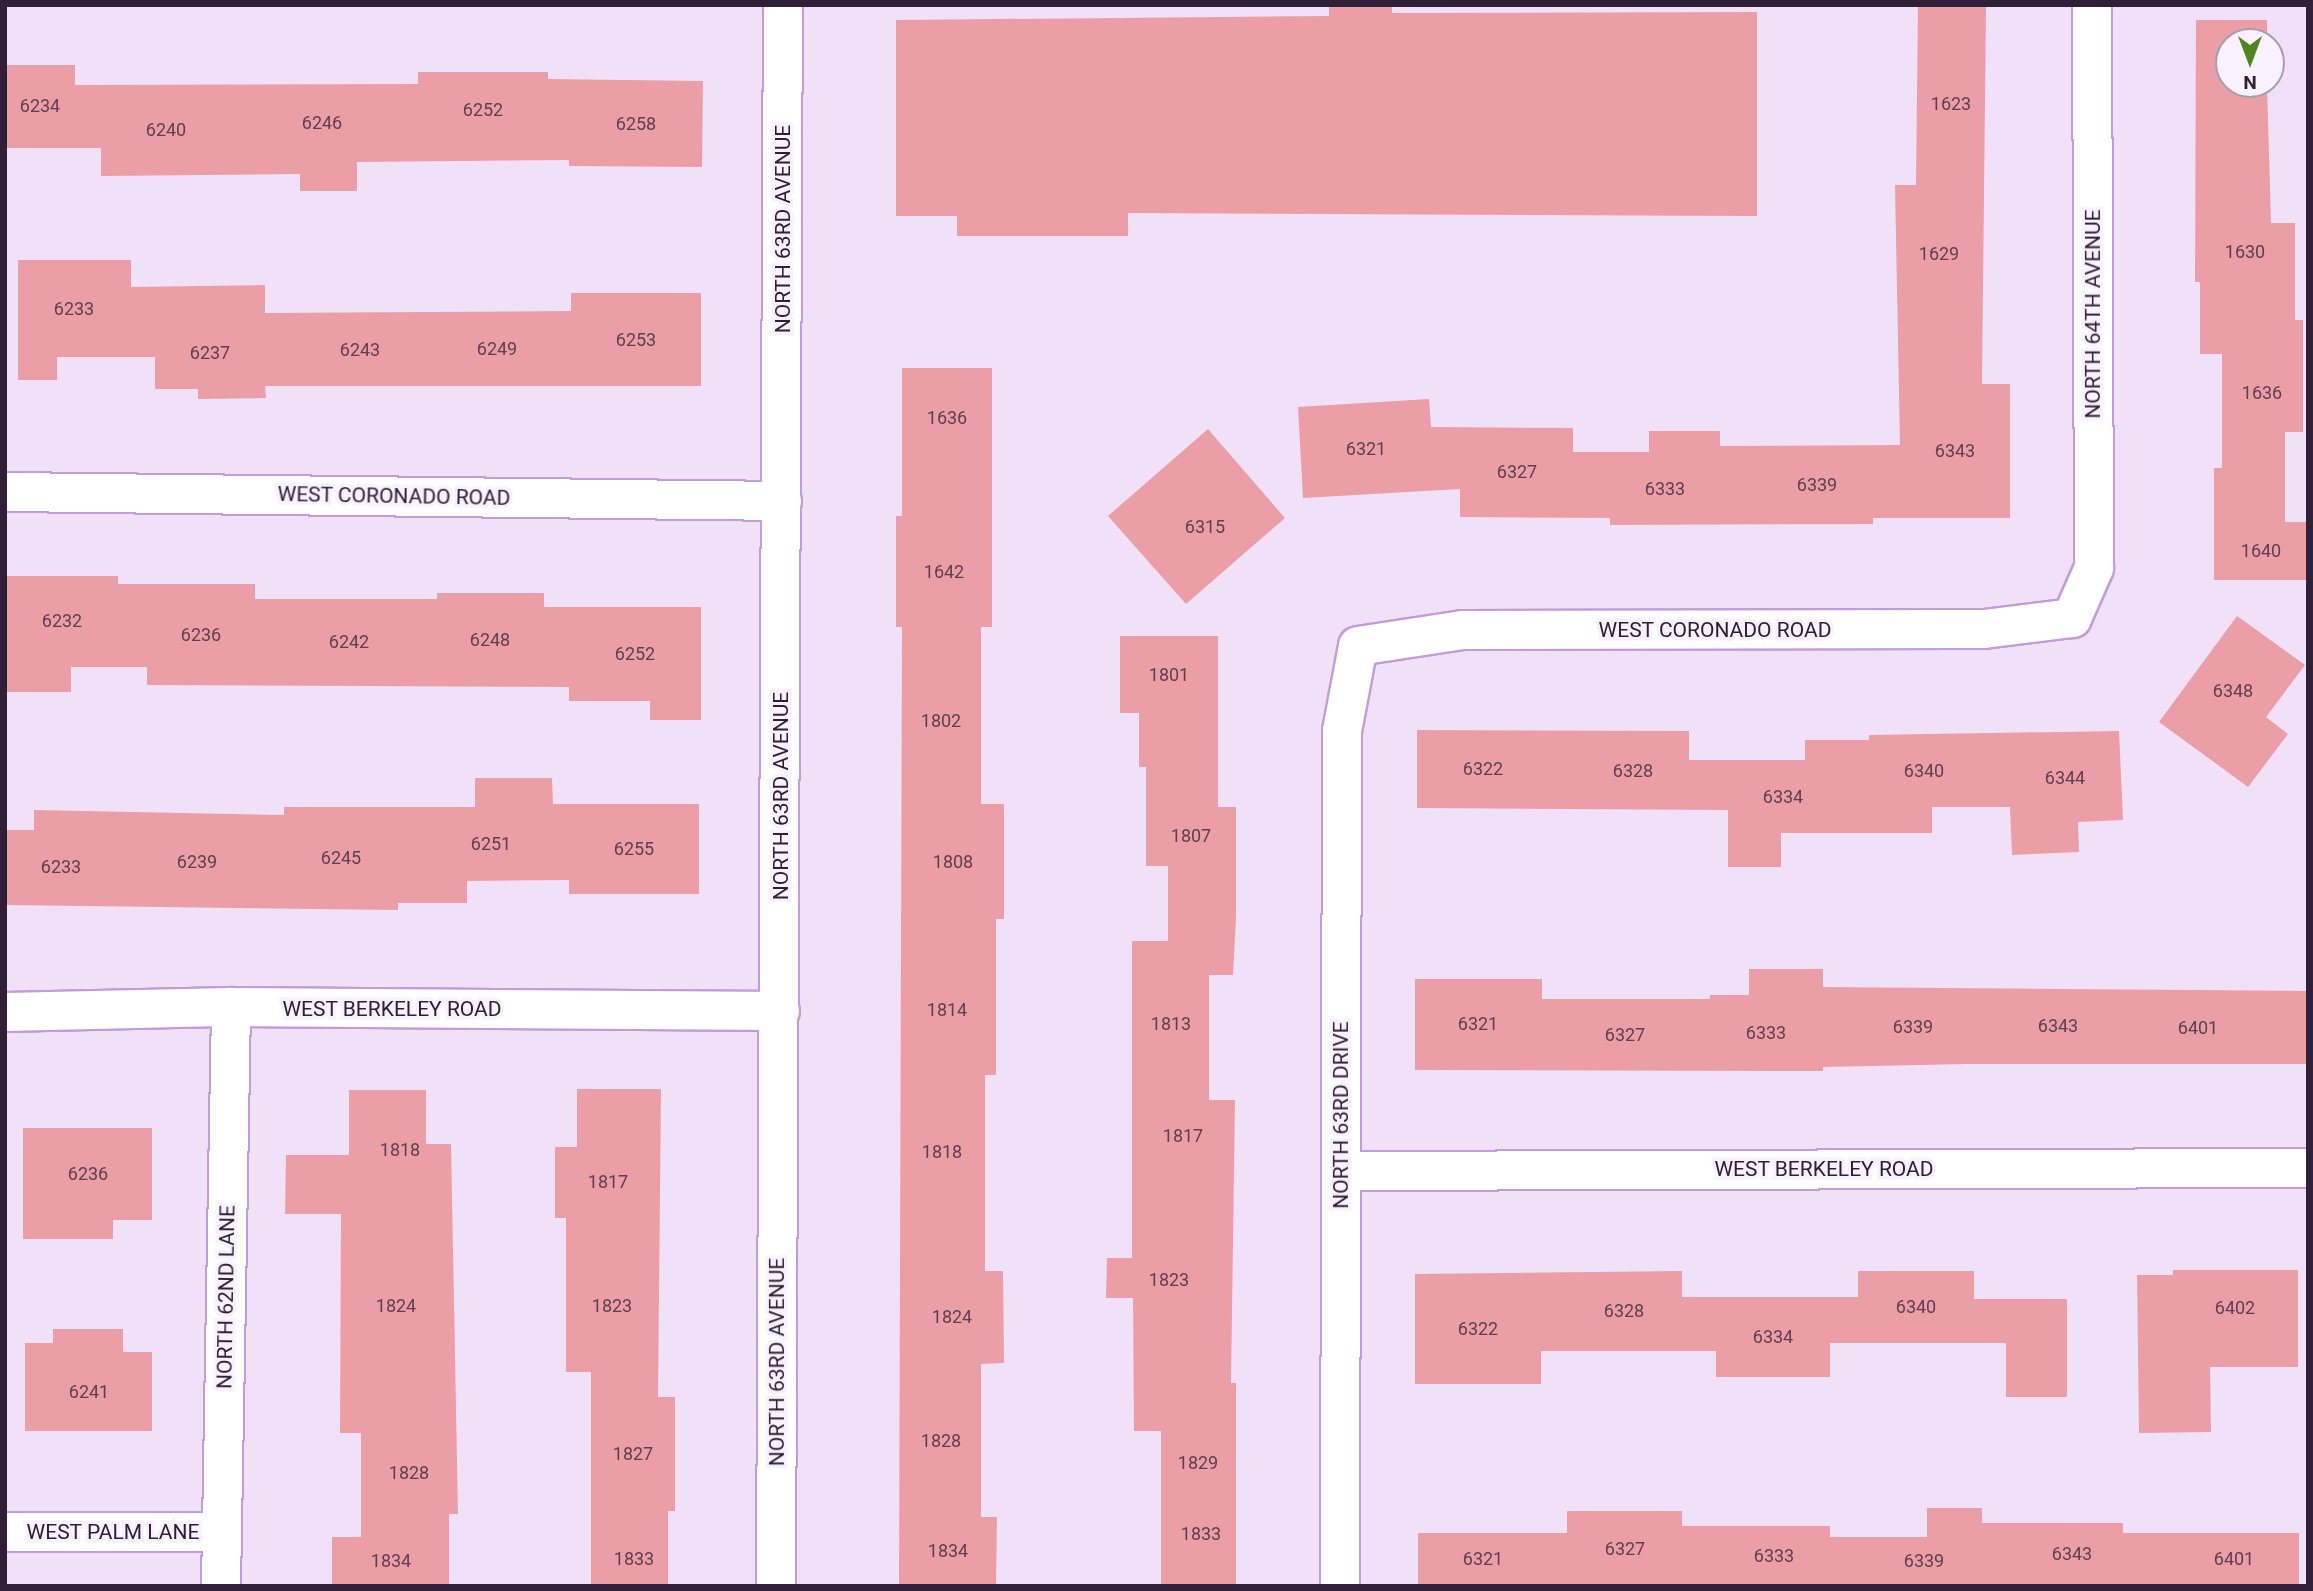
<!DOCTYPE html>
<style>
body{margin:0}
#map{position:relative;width:2313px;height:1591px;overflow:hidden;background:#f0e1f9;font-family:Roboto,sans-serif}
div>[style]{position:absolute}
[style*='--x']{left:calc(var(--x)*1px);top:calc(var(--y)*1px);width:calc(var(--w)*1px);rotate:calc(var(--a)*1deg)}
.building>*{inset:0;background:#eb9ea5}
.roads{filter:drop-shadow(2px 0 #c29dd7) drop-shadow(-2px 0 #c29dd7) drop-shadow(0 2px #c29dd7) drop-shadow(0 -2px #c29dd7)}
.street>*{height:38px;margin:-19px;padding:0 19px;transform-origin:19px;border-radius:19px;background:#fff}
.secondary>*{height:38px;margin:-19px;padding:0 19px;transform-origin:19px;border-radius:19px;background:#fff}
span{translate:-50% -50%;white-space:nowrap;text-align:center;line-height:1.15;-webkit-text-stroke:7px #f9f1fe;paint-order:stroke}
.number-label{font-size:18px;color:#5e4052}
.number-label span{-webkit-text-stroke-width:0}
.street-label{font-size:21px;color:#2f2037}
.frame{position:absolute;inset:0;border:7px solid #2f2037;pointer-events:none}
.north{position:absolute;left:2215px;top:28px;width:70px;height:70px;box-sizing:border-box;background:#f9f1fe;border:2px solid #a89dae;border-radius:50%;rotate:180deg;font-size:19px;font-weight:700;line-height:28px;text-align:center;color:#2f2037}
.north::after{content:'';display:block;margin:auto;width:24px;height:32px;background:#50861e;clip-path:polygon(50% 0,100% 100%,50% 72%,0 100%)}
</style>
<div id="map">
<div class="building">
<div style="clip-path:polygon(1329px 5px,1392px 5px,1392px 13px,1757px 12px,1757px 216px,1128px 213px,1128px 236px,957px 236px,957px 216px,896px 216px,896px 20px,1329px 16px)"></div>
<div style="clip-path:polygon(1918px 5px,1986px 5px,1982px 384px,2010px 384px,2010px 518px,1873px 518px,1873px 524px,1610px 525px,1610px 518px,1460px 517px,1460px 489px,1303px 498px,1298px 407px,1429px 399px,1431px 427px,1573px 428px,1573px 452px,1649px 452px,1649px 431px,1720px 431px,1720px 446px,1900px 445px,1895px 185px,1916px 185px)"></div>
<div style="clip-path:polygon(2196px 20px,2267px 20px,2267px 42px,2229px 42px,2229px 84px,2267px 84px,2271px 223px,2295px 223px,2295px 320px,2303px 320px,2303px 432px,2285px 432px,2285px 522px,2308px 522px,2308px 580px,2214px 580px,2214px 468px,2222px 468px,2222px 354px,2200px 354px,2200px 282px,2195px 282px)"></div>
<div style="clip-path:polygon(5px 65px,75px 65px,75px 85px,418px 84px,418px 72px,548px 72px,548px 79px,703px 81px,702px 167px,569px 166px,569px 160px,357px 162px,357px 191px,300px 191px,300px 174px,101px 176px,101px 148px,5px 148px)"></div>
<div style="clip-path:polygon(18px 260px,131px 260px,131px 287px,265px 285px,265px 313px,571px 311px,571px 293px,701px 293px,701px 386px,265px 386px,266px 398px,198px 399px,198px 389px,155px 389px,155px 357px,57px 357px,57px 380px,18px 380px)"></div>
<div style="clip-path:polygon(902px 368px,992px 368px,992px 627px,981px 627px,981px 804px,1004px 804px,1004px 919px,996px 919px,996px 1075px,985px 1075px,985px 1271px,1003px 1271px,1004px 1363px,981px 1364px,981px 1517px,997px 1517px,996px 1586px,899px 1586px,902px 627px,896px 627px,896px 516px,902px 516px)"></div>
<div style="clip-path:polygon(1208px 429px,1285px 518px,1186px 604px,1108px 516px)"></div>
<div style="clip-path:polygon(5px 576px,118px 576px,118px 584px,255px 584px,255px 599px,437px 599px,437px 593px,544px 593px,544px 607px,701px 607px,701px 720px,650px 720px,650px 701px,569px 701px,569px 687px,147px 685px,147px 667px,71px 667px,71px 692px,5px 692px)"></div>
<div style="clip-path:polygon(2237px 616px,2305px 665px,2266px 717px,2288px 734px,2248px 787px,2159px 722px)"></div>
<div style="clip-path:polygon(1120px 636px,1218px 636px,1218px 807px,1236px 807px,1236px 917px,1233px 975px,1209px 975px,1209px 1100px,1235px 1100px,1231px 1383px,1236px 1383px,1236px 1586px,1161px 1586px,1161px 1431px,1134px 1431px,1133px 1298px,1106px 1298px,1107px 1258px,1132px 1258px,1132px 941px,1168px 941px,1168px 866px,1146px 866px,1146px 767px,1139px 767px,1139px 713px,1120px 713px)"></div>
<div style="clip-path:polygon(1417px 730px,1689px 731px,1689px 760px,1805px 760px,1805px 740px,1869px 740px,1869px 735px,2119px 731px,2123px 820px,2078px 822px,2079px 852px,2012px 855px,2010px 807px,1932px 807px,1932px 833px,1781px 833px,1781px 867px,1728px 867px,1728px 810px,1417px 808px)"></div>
<div style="clip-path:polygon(475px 778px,552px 778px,553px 804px,699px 804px,699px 894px,569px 894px,569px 880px,467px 881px,467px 903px,398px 903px,398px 910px,5px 905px,5px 830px,34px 830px,34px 810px,284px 815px,284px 807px,475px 807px)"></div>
<div style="clip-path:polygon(1749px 969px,1823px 969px,1823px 987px,2308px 991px,2308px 1064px,1968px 1064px,1823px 1067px,1823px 1071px,1415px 1070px,1415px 979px,1542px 979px,1542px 999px,1710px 999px,1710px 995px,1749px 995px)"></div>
<div style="clip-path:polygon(577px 1089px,661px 1089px,658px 1397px,675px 1397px,675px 1511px,668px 1511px,668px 1586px,591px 1586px,591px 1372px,566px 1372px,566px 1218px,555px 1218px,555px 1147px,577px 1147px)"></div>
<div style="clip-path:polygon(349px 1090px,426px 1090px,426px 1144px,451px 1144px,458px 1514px,449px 1514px,449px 1586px,332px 1586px,332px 1537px,361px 1537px,361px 1433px,340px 1433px,341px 1214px,285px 1214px,286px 1155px,349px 1155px)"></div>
<div style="clip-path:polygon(23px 1128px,152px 1128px,152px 1220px,113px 1220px,113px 1239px,23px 1239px)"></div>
<div style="clip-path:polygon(2173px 1270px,2298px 1270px,2298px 1367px,2210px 1367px,2211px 1432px,2139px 1433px,2137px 1275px,2173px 1275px)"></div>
<div style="clip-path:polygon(1682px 1271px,1682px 1297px,1858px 1297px,1858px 1271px,1974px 1271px,1974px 1299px,2067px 1299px,2067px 1397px,2006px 1397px,2006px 1343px,1830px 1343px,1830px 1377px,1716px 1377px,1716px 1351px,1541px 1351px,1541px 1384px,1415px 1384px,1415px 1274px)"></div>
<div style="clip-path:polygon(53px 1329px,123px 1329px,123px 1352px,152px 1352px,152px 1431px,25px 1431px,25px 1343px,53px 1343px)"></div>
<div style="clip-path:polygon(1927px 1508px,1982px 1508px,1982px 1523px,2123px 1523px,2123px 1533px,2299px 1533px,2299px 1586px,1418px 1586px,1418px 1533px,1567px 1533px,1567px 1511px,1682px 1511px,1682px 1526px,1830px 1526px,1830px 1537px,1927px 1537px)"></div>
</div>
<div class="roads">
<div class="street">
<div style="--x:5;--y:492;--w:777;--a:0.66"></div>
<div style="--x:5;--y:1012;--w:226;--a:-1.3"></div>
<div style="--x:231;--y:1007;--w:549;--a:0.42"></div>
<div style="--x:1341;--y:1171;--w:967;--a:-0.18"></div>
<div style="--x:5;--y:1532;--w:216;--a:0"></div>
<div style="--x:221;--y:1586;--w:579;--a:-89.01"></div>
<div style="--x:1340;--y:1586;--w:855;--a:-89.87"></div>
<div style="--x:1342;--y:731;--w:86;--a:-79.3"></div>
<div style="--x:1358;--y:646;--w:106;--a:-8.7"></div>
<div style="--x:1463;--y:630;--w:521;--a:-0.11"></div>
<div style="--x:1984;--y:629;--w:89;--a:-7.1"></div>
<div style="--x:2072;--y:618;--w:55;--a:-66.3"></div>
<div style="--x:2094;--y:568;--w:563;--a:-90.2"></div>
</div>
<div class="secondary">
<div style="--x:776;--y:1586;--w:1581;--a:-89.75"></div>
</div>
</div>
<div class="number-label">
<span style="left:1951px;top:104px">1623</span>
<span style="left:40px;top:106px">6234</span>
<span style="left:483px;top:110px">6252</span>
<span style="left:322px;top:123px">6246</span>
<span style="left:636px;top:124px">6258</span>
<span style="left:166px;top:130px">6240</span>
<span style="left:2245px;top:252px">1630</span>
<span style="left:1939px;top:254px">1629</span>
<span style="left:74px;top:309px">6233</span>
<span style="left:636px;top:340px">6253</span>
<span style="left:497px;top:349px">6249</span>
<span style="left:360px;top:350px">6243</span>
<span style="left:210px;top:353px">6237</span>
<span style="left:2262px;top:393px">1636</span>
<span style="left:947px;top:418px">1636</span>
<span style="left:1366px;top:449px">6321</span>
<span style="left:1955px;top:451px">6343</span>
<span style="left:1517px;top:472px">6327</span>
<span style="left:1817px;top:485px">6339</span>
<span style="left:1665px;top:489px">6333</span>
<span style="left:1205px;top:527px">6315</span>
<span style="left:2261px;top:551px">1640</span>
<span style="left:944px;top:572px">1642</span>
<span style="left:62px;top:621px">6232</span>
<span style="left:201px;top:635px">6236</span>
<span style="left:490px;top:640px">6248</span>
<span style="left:349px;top:642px">6242</span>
<span style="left:635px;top:654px">6252</span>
<span style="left:1169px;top:675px">1801</span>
<span style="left:2233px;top:691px">6348</span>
<span style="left:941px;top:721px">1802</span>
<span style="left:1483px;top:769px">6322</span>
<span style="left:1633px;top:771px">6328</span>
<span style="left:1924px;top:771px">6340</span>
<span style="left:2065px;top:778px">6344</span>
<span style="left:1783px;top:797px">6334</span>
<span style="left:1191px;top:836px">1807</span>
<span style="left:491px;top:844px">6251</span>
<span style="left:634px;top:849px">6255</span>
<span style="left:341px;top:858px">6245</span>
<span style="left:197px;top:862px">6239</span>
<span style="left:953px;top:862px">1808</span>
<span style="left:61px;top:867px">6233</span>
<span style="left:947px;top:1010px">1814</span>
<span style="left:1171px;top:1024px">1813</span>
<span style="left:1478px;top:1024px">6321</span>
<span style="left:2058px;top:1026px">6343</span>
<span style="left:1913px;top:1027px">6339</span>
<span style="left:2198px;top:1028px">6401</span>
<span style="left:1766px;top:1033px">6333</span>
<span style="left:1625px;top:1035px">6327</span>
<span style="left:1183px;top:1136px">1817</span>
<span style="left:400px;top:1150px">1818</span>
<span style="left:942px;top:1152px">1818</span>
<span style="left:88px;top:1174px">6236</span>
<span style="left:608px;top:1182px">1817</span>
<span style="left:1169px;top:1280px">1823</span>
<span style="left:396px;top:1306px">1824</span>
<span style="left:612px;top:1306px">1823</span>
<span style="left:1916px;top:1307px">6340</span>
<span style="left:2235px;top:1308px">6402</span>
<span style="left:1624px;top:1311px">6328</span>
<span style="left:952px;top:1317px">1824</span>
<span style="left:1478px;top:1329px">6322</span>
<span style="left:1773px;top:1337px">6334</span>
<span style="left:89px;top:1392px">6241</span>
<span style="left:941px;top:1441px">1828</span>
<span style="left:633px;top:1454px">1827</span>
<span style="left:1198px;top:1463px">1829</span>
<span style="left:409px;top:1473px">1828</span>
<span style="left:1201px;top:1534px">1833</span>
<span style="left:1625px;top:1549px">6327</span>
<span style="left:948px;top:1551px">1834</span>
<span style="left:2072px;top:1554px">6343</span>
<span style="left:1774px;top:1556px">6333</span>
<span style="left:634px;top:1559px">1833</span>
<span style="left:1483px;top:1559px">6321</span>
<span style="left:2234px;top:1559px">6401</span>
<span style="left:391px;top:1561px">1834</span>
<span style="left:1924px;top:1561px">6339</span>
</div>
<div class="street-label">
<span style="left:783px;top:229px;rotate:-90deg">NORTH 63RD AVENUE</span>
<span style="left:2093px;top:314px;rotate:-90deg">NORTH 64TH AVENUE</span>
<span style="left:394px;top:496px;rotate:1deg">WEST CORONADO ROAD</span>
<span style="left:1715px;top:630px">WEST CORONADO ROAD</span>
<span style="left:781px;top:796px;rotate:-90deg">NORTH 63RD AVENUE</span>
<span style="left:392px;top:1009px">WEST BERKELEY ROAD</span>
<span style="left:1341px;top:1115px;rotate:-90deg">NORTH 63RD DRIVE</span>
<span style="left:1824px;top:1169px">WEST BERKELEY ROAD</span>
<span style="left:226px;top:1297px;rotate:-89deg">NORTH 62ND LANE</span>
<span style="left:777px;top:1362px;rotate:-90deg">NORTH 63RD AVENUE</span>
<span style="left:113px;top:1532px">WEST PALM LANE</span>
</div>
<div class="frame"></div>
<div class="north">N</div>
</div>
